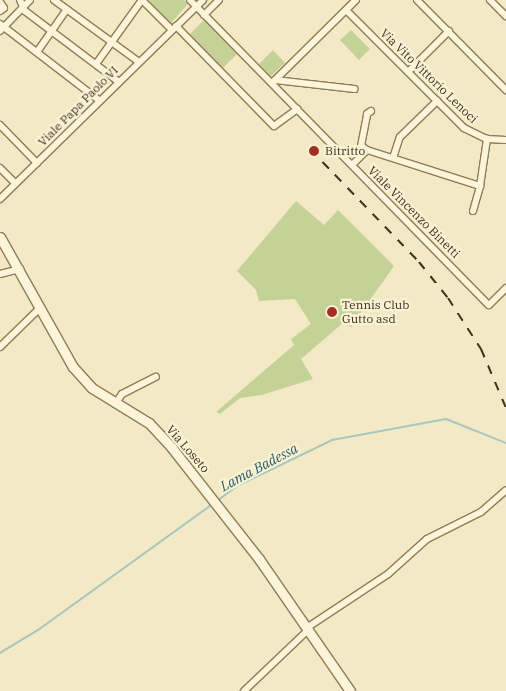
<!DOCTYPE html>
<style>
body{margin:0}
#map{position:relative;width:506px;height:691px;overflow:hidden;background:#f3eac5;font-family:"IBM Plex Serif",serif}
div>[style]{position:absolute}
[style*='--x']{left:calc(var(--x)*1px);top:calc(var(--y)*1px);width:calc(var(--w)*1px);rotate:calc(var(--a)*1deg)}
.green>*{inset:0;background:#c5d297}
.stream>*{height:2px;margin:-1px;padding:0 1px;transform-origin:1px;border-radius:1px;background:#a7c6c0}
.roads{filter:drop-shadow(1px 0 #907c58) drop-shadow(-1px 0 #907c58) drop-shadow(0 1px #907c58) drop-shadow(0 -1px #907c58)}
.street>*{height:6px;margin:-3px;padding:0 3px;transform-origin:3px;border-radius:3px;background:#fcf5d9}
.secondary>*{height:9px;margin:-4.5px;padding:0 4.5px;transform-origin:4.5px;border-radius:4.5px;background:#fcf5d9}
.rail>*{height:2px;margin-top:-1px;transform-origin:0;background:repeating-linear-gradient(90deg,#3e311e 0 9px,transparent 0 18px)}
.dots>*{width:14px;height:14px;translate:-50% -50%;box-sizing:border-box;border:2px solid #f9f2d5;border-radius:50%}
span{translate:-50% -50%;white-space:nowrap;text-align:center;line-height:1.15;-webkit-text-stroke:4.5px #f9f2d5;paint-order:stroke}
.street-label{font-size:12px;color:#3e311e}
.poi-label{font-size:12px;color:#3e311e}
.left{translate:0 -50%;text-align:left}
.water-label{font-size:14px;color:#2c5e60;font-style:italic}
</style>
<div id="map">
<div class="green">
<div style="clip-path:polygon(148px 0,184px 0,188px 4px,171px 23px)"></div>
<div style="clip-path:polygon(204px 20px,237px 54px,223px 68px,190px 34px)"></div>
<div style="clip-path:polygon(351px 30px,370px 49px,359px 60px,340px 40px)"></div>
<div style="clip-path:polygon(273px 50px,285px 63px,271px 76px,259px 64px)"></div>
<div style="clip-path:polygon(296px 201px,324px 225px,338px 210px,394px 266px,351px 327px,343px 323px,301px 359px,313px 379px,262px 395px,240px 398px,220px 414px,216px 412px,294px 345px,291px 339px,311px 324px,295px 299px,259px 301px,256px 290px,237px 271px)"></div>
</div>
<div class="stream">
<div style="--x:217;--y:501;--w:25;--a:-37"></div>
<div style="--x:237;--y:486;--w:106;--a:-25.8"></div>
<div style="--x:332;--y:440;--w:116;--a:-10.4"></div>
<div style="--x:446;--y:419;--w:65;--a:21.8"></div>
<div style="--x:0;--y:653;--w:44;--a:-31.2"></div>
<div style="--x:38;--y:630;--w:216;--a:-35.8"></div>
</div>
<div class="roads">
<div class="street">
<div style="--x:20;--y:0;--w:12;--a:66"></div>
<div style="--x:25;--y:11;--w:118;--a:37.1"></div>
<div style="--x:54;--y:0;--w:105;--a:36.1"></div>
<div style="--x:142;--y:0;--w:42;--a:45"></div>
<div style="--x:190;--y:0;--w:427;--a:45.6"></div>
<div style="--x:489;--y:305;--w:24;--a:-45"></div>
<div style="--x:417;--y:0;--w:127;--a:45.3"></div>
<div style="--x:490;--y:0;--w:23;--a:45"></div>
<div style="--x:0;--y:2;--w:7;--a:56"></div>
<div style="--x:4;--y:8;--w:5;--a:143"></div>
<div style="--x:346;--y:10;--w:167;--a:45"></div>
<div style="--x:464;--y:128;--w:25;--a:26"></div>
<div style="--x:487;--y:139;--w:19;--a:3"></div>
<div style="--x:204;--y:15;--w:21;--a:-45"></div>
<div style="--x:0;--y:24;--w:126;--a:37.6"></div>
<div style="--x:176;--y:26;--w:140;--a:45.6"></div>
<div style="--x:274;--y:126;--w:29;--a:-36"></div>
<div style="--x:0;--y:31;--w:43;--a:-45.9"></div>
<div style="--x:37;--y:52;--w:52;--a:-55.1"></div>
<div style="--x:96;--y:64;--w:79;--a:-54.3"></div>
<div style="--x:408;--y:72;--w:58;--a:-45"></div>
<div style="--x:275;--y:80;--w:80;--a:6.5"></div>
<div style="--x:272;--y:83;--w:118;--a:-44.7"></div>
<div style="--x:0;--y:125;--w:53;--a:45.8"></div>
<div style="--x:367;--y:150;--w:119;--a:17.7"></div>
<div style="--x:393;--y:158;--w:22;--a:-72"></div>
<div style="--x:400;--y:137;--w:52;--a:-44.2"></div>
<div style="--x:352;--y:165;--w:21;--a:-45"></div>
<div style="--x:367;--y:150;--w:7;--a:-146"></div>
<div style="--x:361;--y:146;--w:33;--a:-79"></div>
<div style="--x:367;--y:114;--w:5;--a:-37"></div>
<div style="--x:0;--y:168;--w:21;--a:45"></div>
<div style="--x:0;--y:199;--w:284;--a:-44.4"></div>
<div style="--x:473;--y:211;--w:26;--a:-74"></div>
<div style="--x:480;--y:186;--w:48;--a:-81.5"></div>
<div style="--x:0;--y:274;--w:21;--a:-14"></div>
<div style="--x:0;--y:347;--w:57;--a:-44.3"></div>
<div style="--x:115;--y:404;--w:12;--a:-55"></div>
<div style="--x:122;--y:394;--w:38;--a:-27"></div>
<div style="--x:308;--y:627;--w:96;--a:-33.5"></div>
<div style="--x:388;--y:574;--w:52;--a:-41.9"></div>
<div style="--x:427;--y:539;--w:60;--a:-26.6"></div>
<div style="--x:481;--y:512;--w:33;--a:-41"></div>
<div style="--x:244;--y:691;--w:90;--a:-43.6"></div>
</div>
<div class="secondary">
<div style="--x:0;--y:237;--w:149;--a:60.7"></div>
<div style="--x:73;--y:367;--w:28;--a:48"></div>
<div style="--x:92;--y:388;--w:67;--a:31.6"></div>
<div style="--x:149;--y:423;--w:34;--a:47"></div>
<div style="--x:172;--y:448;--w:141;--a:51.9"></div>
<div style="--x:259;--y:559;--w:160;--a:55.4"></div>
</div>
</div>
<div class="rail">
<div style="--x:310;--y:149;--w:157;--a:46"></div>
<div style="--x:419;--y:262;--w:46;--a:51.1"></div>
<div style="--x:448;--y:298;--w:61;--a:57.1"></div>
<div style="--x:481;--y:349;--w:64;--a:67"></div>
</div>
<div class="dots">
<div style="left:314px;top:151px;background:#a52e22"></div>
<div style="left:332px;top:312px;background:#a52e22"></div>
</div>
<div class="street-label">
<span style="left:429px;top:76px;rotate:44deg">Via Vito Vittorio Lenoci</span>
<span style="left:78px;top:106px;rotate:-45deg">Viale Papa Paolo VI</span>
<span style="left:414px;top:212px;rotate:45deg">Viale Vincenzo Binetti</span>
<span style="left:188px;top:449px;rotate:49deg">Via Loseto</span>
</div>
<div class="poi-label">
<span class="left" style="left:325px;top:151px">Bitritto</span>
<span class="left" style="left:342px;top:312px">Tennis Club<br>Gutto asd</span>
</div>
<div class="water-label">
<span style="left:259px;top:467px;rotate:-28deg">Lama Badessa</span>
</div>
</div>
